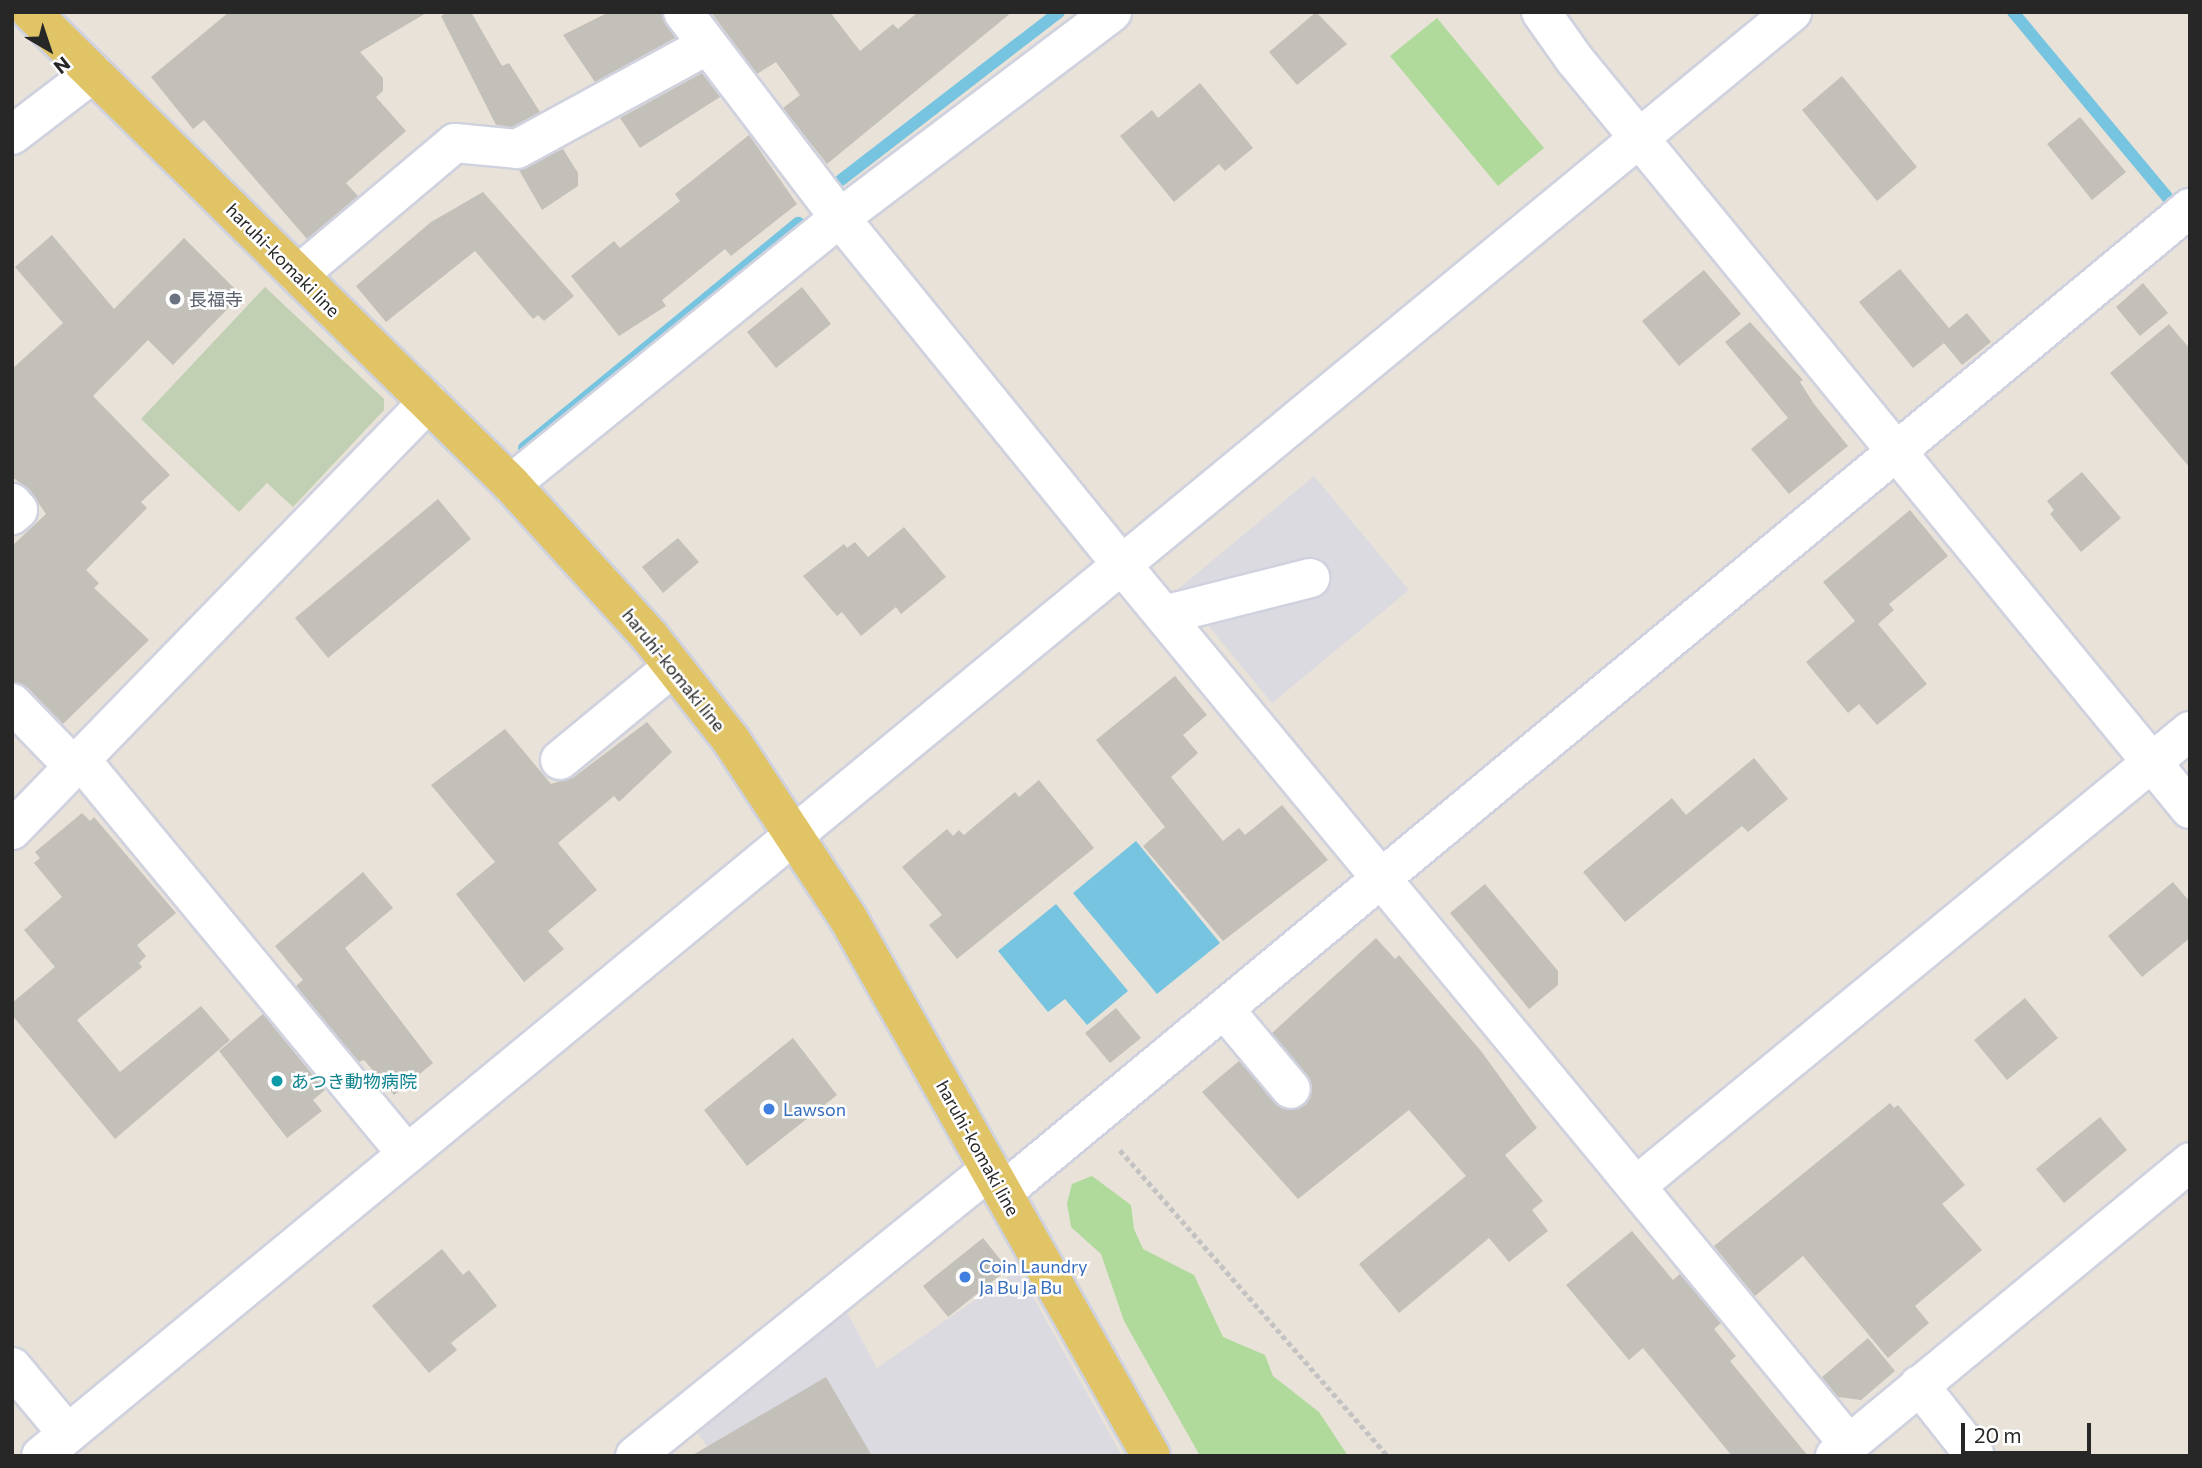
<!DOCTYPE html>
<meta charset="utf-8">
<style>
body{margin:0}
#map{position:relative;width:2202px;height:1468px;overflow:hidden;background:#e8e2d9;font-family:Commissioner,"Noto Sans JP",sans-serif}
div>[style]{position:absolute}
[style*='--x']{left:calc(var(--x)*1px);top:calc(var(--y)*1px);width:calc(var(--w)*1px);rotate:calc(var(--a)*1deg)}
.industrial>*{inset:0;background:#dcdae1}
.green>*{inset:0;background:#b0da9b}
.cemetery>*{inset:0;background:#c1d0b2}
.water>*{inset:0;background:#76c4e0}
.stream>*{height:12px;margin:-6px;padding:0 6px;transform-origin:6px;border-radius:6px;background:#76c4e0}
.building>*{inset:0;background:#c3bfb9}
.path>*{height:4.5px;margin-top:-2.25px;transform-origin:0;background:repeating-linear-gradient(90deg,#c3c3c3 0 5px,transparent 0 8.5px)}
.roads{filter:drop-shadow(2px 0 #cfd2de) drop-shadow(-2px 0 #cfd2de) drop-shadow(0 2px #cfd2de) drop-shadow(0 -2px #cfd2de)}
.minor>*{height:38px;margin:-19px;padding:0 19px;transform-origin:19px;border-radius:19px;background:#fff}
.major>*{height:38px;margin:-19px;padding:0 19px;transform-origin:19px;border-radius:19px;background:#e1c466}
.dots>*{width:19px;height:19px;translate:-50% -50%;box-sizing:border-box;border:4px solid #fff;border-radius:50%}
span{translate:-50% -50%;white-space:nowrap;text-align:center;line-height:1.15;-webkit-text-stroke:5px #fff;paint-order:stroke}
.street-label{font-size:18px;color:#272727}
.worship-label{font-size:18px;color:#5b616d}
.left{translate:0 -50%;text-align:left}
.culture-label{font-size:18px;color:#0d838f}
.shop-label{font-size:18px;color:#366cbe}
.frame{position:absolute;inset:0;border:14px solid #272727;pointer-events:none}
.north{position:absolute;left:14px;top:14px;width:70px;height:70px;-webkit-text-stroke:5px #fff;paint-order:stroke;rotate:141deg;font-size:19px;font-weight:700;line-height:28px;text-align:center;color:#272727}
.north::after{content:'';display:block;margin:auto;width:24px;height:32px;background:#272727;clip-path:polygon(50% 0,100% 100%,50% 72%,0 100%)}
.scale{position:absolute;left:1961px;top:1423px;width:130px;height:32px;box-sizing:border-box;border:4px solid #272727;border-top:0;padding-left:9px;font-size:21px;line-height:24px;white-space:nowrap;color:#272727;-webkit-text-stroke:5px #fff;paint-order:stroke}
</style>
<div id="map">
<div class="industrial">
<div style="clip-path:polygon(1314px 476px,1409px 590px,1272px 703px,1178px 589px)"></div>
<div style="clip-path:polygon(1018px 1270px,1122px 1456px,713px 1456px,697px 1431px,844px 1307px,877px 1368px)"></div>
</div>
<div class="green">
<div style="clip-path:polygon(1437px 18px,1544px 148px,1498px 186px,1390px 56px)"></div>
<div style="clip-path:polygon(1092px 1176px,1131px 1205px,1134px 1229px,1143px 1249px,1194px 1275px,1223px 1337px,1265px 1355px,1273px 1376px,1319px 1412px,1348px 1456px,1200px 1456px,1124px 1321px,1101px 1254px,1071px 1227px,1067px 1203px,1072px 1184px)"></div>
</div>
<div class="cemetery">
<div style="clip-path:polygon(265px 287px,384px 399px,384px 410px,293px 507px,267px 483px,239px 512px,141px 419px)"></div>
</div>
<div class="water">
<div style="clip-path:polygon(1136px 841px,1220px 943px,1157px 994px,1073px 893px)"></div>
<div style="clip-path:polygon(1056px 904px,1128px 991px,1087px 1025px,1065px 999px,1048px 1012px,998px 951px)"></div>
</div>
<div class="stream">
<div style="--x:2013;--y:12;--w:241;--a:50.2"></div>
<div style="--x:841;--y:180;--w:275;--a:-37.6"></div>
<div style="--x:524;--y:448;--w:355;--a:-39.4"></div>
</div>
<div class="building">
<div style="clip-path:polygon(229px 12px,428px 12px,360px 52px,383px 78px,383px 91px,376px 97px,406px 131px,346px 183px,358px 196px,307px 239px,204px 120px,193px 129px,151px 77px)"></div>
<div style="clip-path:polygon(448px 12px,471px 12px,502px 66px,509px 63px,540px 112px,512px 127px,496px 125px,441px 16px)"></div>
<div style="clip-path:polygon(609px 12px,662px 12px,675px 38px,595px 82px,563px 35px)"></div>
<div style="clip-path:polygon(711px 12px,830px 12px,860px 51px,893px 24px,898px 29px,918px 12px,1012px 12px,827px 164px,783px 108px,800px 95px,776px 62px,757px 74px)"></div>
<div style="clip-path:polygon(1316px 12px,1347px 44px,1297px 85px,1269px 52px)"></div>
<div style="clip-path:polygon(702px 73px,720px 97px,640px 148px,620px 118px)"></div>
<div style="clip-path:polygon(1842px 76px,1917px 167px,1877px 201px,1802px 110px)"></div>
<div style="clip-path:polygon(1200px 83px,1253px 148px,1225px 171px,1219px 164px,1174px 202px,1120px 136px,1152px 110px,1158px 118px)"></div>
<div style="clip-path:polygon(2080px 117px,2126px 172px,2092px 200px,2047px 144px)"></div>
<div style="clip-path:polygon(749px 135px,797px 204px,731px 256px,725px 249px,662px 300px,666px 306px,619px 336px,571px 276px,614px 241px,620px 248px,680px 201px,675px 194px)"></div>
<div style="clip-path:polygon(563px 149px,578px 173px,578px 186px,542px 210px,519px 170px)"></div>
<div style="clip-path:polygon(483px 192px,574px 296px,544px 321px,538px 315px,533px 319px,475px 251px,386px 322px,356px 286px,431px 222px)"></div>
<div style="clip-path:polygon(52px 235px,114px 309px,184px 238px,241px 295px,173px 365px,148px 340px,93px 396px,170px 475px,141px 502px,147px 508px,86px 570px,99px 583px,94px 588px,149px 640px,63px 724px,28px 688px,12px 682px,12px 546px,46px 514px,29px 489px,12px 477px,12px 369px,63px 323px,15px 267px)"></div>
<div style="clip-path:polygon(1900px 269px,1949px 328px,1967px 313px,1991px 342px,1962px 365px,1944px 343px,1913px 368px,1859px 302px)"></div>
<div style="clip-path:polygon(1704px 270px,1741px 314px,1679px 366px,1642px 321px)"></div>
<div style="clip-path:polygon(2143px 283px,2168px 313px,2140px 336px,2116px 307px)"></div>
<div style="clip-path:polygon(802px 287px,831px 324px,776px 368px,747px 332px)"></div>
<div style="clip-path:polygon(1750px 322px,1803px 380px,1800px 382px,1814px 404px,1848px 446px,1789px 494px,1751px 449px,1788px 418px,1725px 342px)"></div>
<div style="clip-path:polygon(2169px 324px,2190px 349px,2190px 468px,2110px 373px)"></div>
<div style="clip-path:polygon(2082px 472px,2121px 518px,2081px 552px,2050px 514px,2054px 510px,2047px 501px)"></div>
<div style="clip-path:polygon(438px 499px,471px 539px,328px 658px,295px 618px)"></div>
<div style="clip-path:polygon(1910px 510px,1948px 556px,1889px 604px,1894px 610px,1878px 624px,1927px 684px,1877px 725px,1859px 704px,1848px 713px,1806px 662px,1855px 621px,1823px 582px)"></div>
<div style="clip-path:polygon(904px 527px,946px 577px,901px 614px,896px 607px,861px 636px,842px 612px,837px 616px,803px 576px,844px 544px,847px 548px,855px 542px,868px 557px)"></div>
<div style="clip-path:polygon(678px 538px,699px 562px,663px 593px,642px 567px)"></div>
<div style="clip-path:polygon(1175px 676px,1207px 715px,1183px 735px,1198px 753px,1171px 777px,1223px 841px,1239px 828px,1245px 835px,1282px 805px,1328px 860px,1223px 941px,1143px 846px,1165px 827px,1096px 740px)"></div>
<div style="clip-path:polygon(647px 722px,672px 752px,619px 802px,614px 796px,558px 843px,597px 890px,548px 931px,564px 949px,524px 982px,456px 894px,495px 862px,431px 785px,505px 729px,551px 784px,574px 777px)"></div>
<div style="clip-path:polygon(1754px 758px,1788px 799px,1748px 832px,1742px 826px,1625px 922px,1583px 872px,1672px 798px,1686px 815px)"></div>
<div style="clip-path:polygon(1039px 780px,1094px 848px,957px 959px,929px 925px,942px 915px,902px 867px,947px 829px,953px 836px,959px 830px,964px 835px,1015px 792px,1019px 797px)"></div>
<div style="clip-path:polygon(82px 813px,90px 821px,94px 817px,176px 913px,137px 945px,146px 956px,139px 963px,142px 967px,77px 1020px,120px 1072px,201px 1006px,230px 1040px,115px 1139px,12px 1015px,12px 1003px,55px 967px,24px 930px,62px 897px,34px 863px,40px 858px,35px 852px)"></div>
<div style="clip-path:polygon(363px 872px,393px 908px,345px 948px,433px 1063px,394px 1095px,364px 1060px,359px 1062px,296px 986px,303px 980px,275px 946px)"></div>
<div style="clip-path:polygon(2173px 882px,2190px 902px,2190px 938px,2142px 977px,2108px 936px)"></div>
<div style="clip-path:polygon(1485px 884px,1558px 971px,1558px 985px,1529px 1009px,1450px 913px)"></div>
<div style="clip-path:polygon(1376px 938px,1395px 959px,1399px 955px,1481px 1051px,1537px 1128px,1505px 1155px,1543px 1201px,1532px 1210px,1548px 1231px,1509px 1262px,1489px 1238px,1399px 1313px,1359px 1264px,1466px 1176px,1409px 1110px,1298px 1199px,1202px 1092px,1239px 1061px,1283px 1109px,1306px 1105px,1312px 1085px,1272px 1033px)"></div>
<div style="clip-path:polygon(2025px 998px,2058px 1038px,2007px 1080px,1974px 1040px)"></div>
<div style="clip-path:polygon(1116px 1008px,1141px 1038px,1110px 1063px,1085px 1033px)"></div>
<div style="clip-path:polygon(263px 1014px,325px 1090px,313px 1100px,322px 1111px,287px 1138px,219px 1051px)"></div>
<div style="clip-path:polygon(793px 1038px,837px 1095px,747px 1166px,704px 1110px)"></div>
<div style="clip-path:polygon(1890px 1103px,1894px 1108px,1898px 1105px,1965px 1185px,1942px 1204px,1982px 1250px,1915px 1306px,1929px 1323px,1888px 1358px,1803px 1256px,1755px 1296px,1714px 1246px)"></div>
<div style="clip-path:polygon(2100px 1117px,2127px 1150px,2064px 1203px,2036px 1169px)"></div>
<div style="clip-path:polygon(1632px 1231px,1673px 1280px,1680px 1274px,1721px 1323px,1714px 1329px,1736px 1356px,1730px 1361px,1808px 1456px,1732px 1456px,1643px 1348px,1629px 1360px,1566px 1285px)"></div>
<div style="clip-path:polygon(983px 1238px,1008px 1269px,948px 1317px,923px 1286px)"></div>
<div style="clip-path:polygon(442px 1249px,463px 1275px,469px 1270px,497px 1306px,451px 1343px,457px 1350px,429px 1373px,372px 1306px)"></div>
<div style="clip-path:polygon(1868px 1338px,1895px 1371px,1861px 1400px,1838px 1397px,1822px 1377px)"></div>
<div style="clip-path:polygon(826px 1377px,872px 1456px,691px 1456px)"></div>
</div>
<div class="path">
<div style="--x:1120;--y:1150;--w:407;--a:48.8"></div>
</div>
<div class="roads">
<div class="minor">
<div style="--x:683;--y:12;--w:259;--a:52.7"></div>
<div style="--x:840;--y:218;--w:447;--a:50.9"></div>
<div style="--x:1122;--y:565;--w:1141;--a:50.41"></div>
<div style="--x:1541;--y:12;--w:59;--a:54.7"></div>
<div style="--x:1575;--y:60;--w:969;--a:50.61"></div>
<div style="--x:12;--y:135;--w:102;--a:-37.4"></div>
<div style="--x:298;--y:275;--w:205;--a:-40.1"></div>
<div style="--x:455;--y:143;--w:62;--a:5.5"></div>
<div style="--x:517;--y:149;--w:217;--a:-28.6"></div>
<div style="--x:511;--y:484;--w:423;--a:-39"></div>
<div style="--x:840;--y:218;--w:341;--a:-37.1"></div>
<div style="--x:12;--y:503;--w:9;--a:49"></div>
<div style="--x:18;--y:510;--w:8;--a:140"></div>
<div style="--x:1164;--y:615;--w:151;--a:-14.2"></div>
<div style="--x:12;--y:703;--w:89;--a:45.9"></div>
<div style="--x:80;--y:759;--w:513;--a:50.38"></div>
<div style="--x:560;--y:760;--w:146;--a:-39.5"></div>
<div style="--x:12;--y:830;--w:597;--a:-45.81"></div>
<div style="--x:1224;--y:1009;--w:104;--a:50.1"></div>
<div style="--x:1636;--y:1186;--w:717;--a:-39.4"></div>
<div style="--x:1003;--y:1192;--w:1542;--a:-39.66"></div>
<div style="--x:12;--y:1367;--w:87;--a:50.1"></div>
<div style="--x:1919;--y:1385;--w:90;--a:51.7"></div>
<div style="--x:41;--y:1456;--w:2270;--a:-39.51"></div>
<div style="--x:635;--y:1456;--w:456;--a:-38.9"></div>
<div style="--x:1835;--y:1456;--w:461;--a:-39.6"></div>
</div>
<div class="major">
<div style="--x:31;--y:12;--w:673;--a:44.52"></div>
<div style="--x:511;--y:484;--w:207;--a:47.7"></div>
<div style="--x:650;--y:637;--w:131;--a:51.8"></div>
<div style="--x:731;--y:740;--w:213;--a:56.7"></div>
<div style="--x:848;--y:918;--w:617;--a:60.61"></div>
</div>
</div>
<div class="dots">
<div style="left:175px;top:299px;background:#6b7280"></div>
<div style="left:277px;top:1081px;background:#0f9aa8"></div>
<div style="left:769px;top:1109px;background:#3f7fe0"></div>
<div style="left:965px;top:1277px;background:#3f7fe0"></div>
</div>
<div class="street-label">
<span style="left:283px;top:260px;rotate:45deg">haruhi-komaki line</span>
<span style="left:674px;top:670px;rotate:51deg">haruhi-komaki line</span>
<span style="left:978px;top:1148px;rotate:61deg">haruhi-komaki line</span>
</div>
<div class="worship-label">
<span class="left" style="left:189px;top:299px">長福寺</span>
</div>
<div class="culture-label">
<span class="left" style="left:291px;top:1081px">あつき動物病院</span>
</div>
<div class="shop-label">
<span class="left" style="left:783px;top:1109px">Lawson</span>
<span class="left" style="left:979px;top:1277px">Coin Laundry<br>Ja Bu Ja Bu</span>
</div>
<div class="frame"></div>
<div class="north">N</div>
<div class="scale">20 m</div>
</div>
